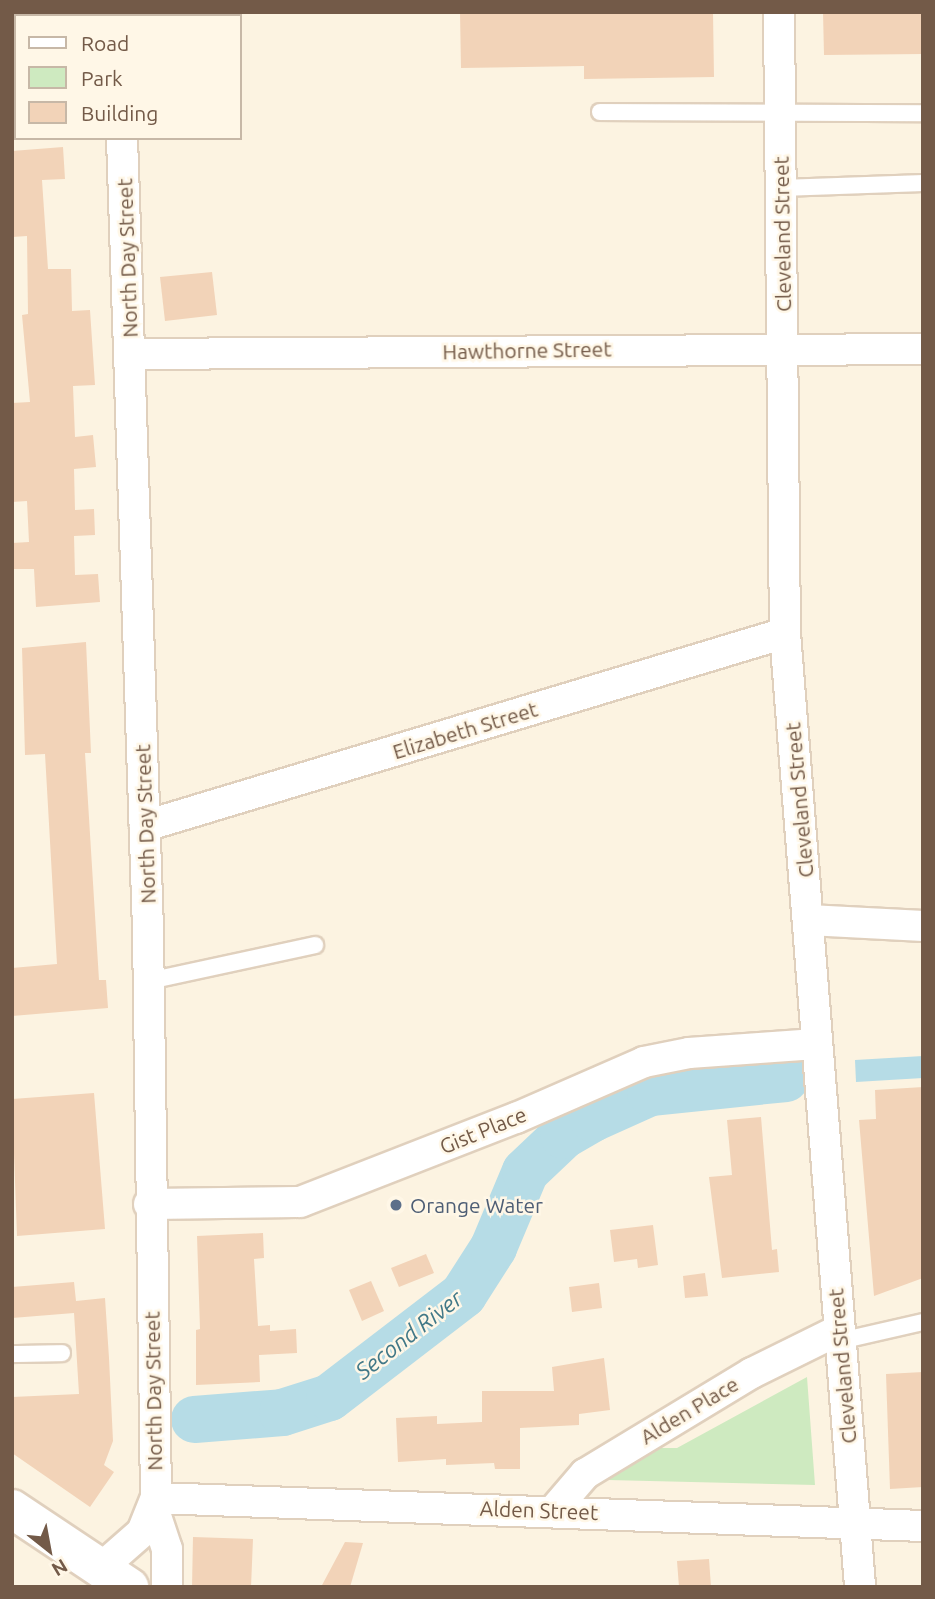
<!DOCTYPE html>
<style>
body{margin:0}
#map{position:relative;width:935px;height:1599px;overflow:hidden;background:#fcf3e1;font-family:Ubuntu,sans-serif}
div>[style]{position:absolute}
[style*='--x']{left:calc(var(--x)*1px);top:calc(var(--y)*1px);width:calc(var(--w)*1px);rotate:calc(var(--a)*1deg)}
.green>*{inset:0;background:#ceeac0}
.water>*{inset:0;background:#b6dce6}
.river>*{height:47px;margin:-23.5px;padding:0 23.5px;transform-origin:23.5px;border-radius:23.5px;background:#b6dce6}
.building>*{inset:0;background:#f2d3b8}
.roads{filter:drop-shadow(2px 0 #e0d0bd) drop-shadow(-2px 0 #e0d0bd) drop-shadow(0 2px #e0d0bd) drop-shadow(0 -2px #e0d0bd)}
.lane>*{height:16px;margin:-8px;padding:0 8px;transform-origin:8px;border-radius:8px;background:#fff}
.street>*{height:30px;margin:-15px;padding:0 15px;transform-origin:15px;border-radius:15px;background:#fff}
.secondary>*{height:38px;margin:-19px;padding:0 19px;transform-origin:19px;border-radius:19px;background:#fff}
.dots>*{width:19px;height:19px;translate:-50% -50%;box-sizing:border-box;border:4px solid #fff7e7;border-radius:50%}
span{translate:-50% -50%;white-space:nowrap;text-align:center;line-height:1.15;-webkit-text-stroke:5px #fff7e7;paint-order:stroke}
.street-label{font-size:21px;color:#735a48}
.service-label{font-size:21px;color:#4e5e75}
.left{translate:0 -50%;text-align:left}
.water-label{font-size:23px;color:#417887;font-style:italic}
.frame{position:absolute;inset:0;border:14px solid #735a48;pointer-events:none}
.legend{position:absolute;left:14px;top:14px;width:228px;height:126px;box-sizing:border-box;background:#fff7e7;border:2px solid #c7b8a7;margin:0;padding:9px 12px;list-style:none;font-size:21px;color:#735a48}
.legend li{display:flex;align-items:center;gap:14px;height:35px}
.legend b{width:35px;border:2px solid #c7b8a7}
.north{position:absolute;left:14px;top:1515px;width:70px;height:70px;-webkit-text-stroke:5px #fff7e7;paint-order:stroke;rotate:149deg;font-size:19px;font-weight:700;line-height:28px;text-align:center;color:#735a48}
.north::after{content:'';display:block;margin:auto;width:24px;height:32px;background:#735a48;clip-path:polygon(50% 0,100% 100%,50% 72%,0 100%)}
</style>
<div id="map">
<div class="green">
<div style="clip-path:polygon(807px 1377px,815px 1485px,608px 1480px,656px 1448px,677px 1448px)"></div>
</div>
<div class="water">
<div style="clip-path:polygon(923px 1056px,923px 1078px,856px 1082px,855px 1060px)"></div>
</div>
<div class="river">
<div style="--x:194;--y:1419;--w:88;--a:-4.5"></div>
<div style="--x:282;--y:1412;--w:49;--a:-17.7"></div>
<div style="--x:329;--y:1397;--w:169;--a:-37.5"></div>
<div style="--x:463;--y:1294;--w:56;--a:-57.4"></div>
<div style="--x:493;--y:1247;--w:82;--a:-67.2"></div>
<div style="--x:525;--y:1171;--w:52;--a:-43.5"></div>
<div style="--x:563;--y:1135;--w:34;--a:-30"></div>
<div style="--x:592;--y:1118;--w:64;--a:-24.1"></div>
<div style="--x:650;--y:1092;--w:136;--a:-5.9"></div>
</div>
<div class="building">
<div style="clip-path:polygon(460px 12px,713px 12px,714px 77px,584px 79px,584px 66px,461px 68px)"></div>
<div style="clip-path:polygon(823px 12px,923px 12px,923px 54px,824px 55px)"></div>
<div style="clip-path:polygon(63px 147px,65px 179px,42px 180px,48px 269px,71px 269px,72px 311px,90px 310px,95px 385px,73px 386px,75px 437px,93px 435px,96px 467px,74px 469px,75px 510px,94px 509px,95px 535px,74px 536px,75px 575px,98px 574px,100px 602px,36px 607px,34px 569px,12px 569px,12px 543px,29px 542px,27px 501px,12px 502px,12px 403px,30px 402px,22px 315px,28px 314px,27px 236px,12px 237px,12px 151px)"></div>
<div style="clip-path:polygon(212px 272px,217px 315px,165px 321px,160px 277px)"></div>
<div style="clip-path:polygon(86px 642px,91px 753px,85px 753px,99px 980px,106px 980px,108px 1008px,12px 1016px,12px 968px,57px 964px,45px 754px,25px 755px,22px 648px)"></div>
<div style="clip-path:polygon(923px 1087px,923px 1278px,874px 1296px,859px 1120px,876px 1119px,875px 1090px)"></div>
<div style="clip-path:polygon(94px 1093px,105px 1229px,17px 1236px,12px 1099px)"></div>
<div style="clip-path:polygon(761px 1117px,772px 1250px,777px 1249px,779px 1272px,722px 1278px,709px 1177px,732px 1175px,727px 1120px)"></div>
<div style="clip-path:polygon(653px 1225px,658px 1265px,638px 1268px,637px 1259px,614px 1262px,610px 1230px)"></div>
<div style="clip-path:polygon(263px 1233px,264px 1258px,254px 1259px,258px 1326px,270px 1325px,270px 1331px,296px 1329px,297px 1353px,259px 1355px,260px 1382px,196px 1385px,196px 1330px,200px 1329px,197px 1236px)"></div>
<div style="clip-path:polygon(426px 1254px,434px 1273px,399px 1287px,391px 1268px)"></div>
<div style="clip-path:polygon(705px 1273px,708px 1296px,685px 1298px,683px 1276px)"></div>
<div style="clip-path:polygon(371px 1281px,384px 1311px,362px 1321px,349px 1290px)"></div>
<div style="clip-path:polygon(74px 1282px,76px 1301px,105px 1298px,109px 1358px,113px 1441px,104px 1465px,114px 1472px,90px 1507px,12px 1453px,12px 1397px,79px 1394px,74px 1313px,12px 1318px,12px 1287px)"></div>
<div style="clip-path:polygon(599px 1283px,602px 1308px,572px 1312px,569px 1287px)"></div>
<div style="clip-path:polygon(604px 1358px,610px 1410px,579px 1414px,579px 1425px,520px 1428px,520px 1469px,495px 1469px,494px 1463px,446px 1465px,446px 1459px,398px 1462px,396px 1418px,437px 1416px,437px 1424px,482px 1422px,482px 1391px,554px 1391px,552px 1367px)"></div>
<div style="clip-path:polygon(923px 1372px,923px 1487px,890px 1489px,886px 1374px)"></div>
<div style="clip-path:polygon(193px 1537px,253px 1539px,251px 1587px,192px 1587px)"></div>
<div style="clip-path:polygon(345px 1542px,363px 1543px,350px 1587px,321px 1587px)"></div>
<div style="clip-path:polygon(709px 1559px,711px 1587px,679px 1587px,677px 1561px)"></div>
</div>
<div class="roads">
<div class="lane">
<div style="--x:600;--y:112;--w:323;--a:0.2"></div>
<div style="--x:782;--y:188;--w:141;--a:-2"></div>
<div style="--x:149;--y:981;--w:170;--a:-12.2"></div>
<div style="--x:840;--y:1341;--w:85;--a:-12.9"></div>
<div style="--x:12;--y:1354;--w:50;--a:-1.1"></div>
</div>
<div class="street">
<div style="--x:117;--y:12;--w:4;--a:90"></div>
<div style="--x:779;--y:12;--w:621;--a:89.45"></div>
<div style="--x:785;--y:633;--w:957;--a:85.5"></div>
<div style="--x:130;--y:354;--w:793;--a:-0.36"></div>
<div style="--x:145;--y:826;--w:668;--a:-16.78"></div>
<div style="--x:809;--y:920;--w:114;--a:3"></div>
<div style="--x:149;--y:1204;--w:151;--a:-0.8"></div>
<div style="--x:300;--y:1202;--w:232;--a:-21.3"></div>
<div style="--x:516;--y:1118;--w:140;--a:-23.6"></div>
<div style="--x:644;--y:1062;--w:46;--a:-11.3"></div>
<div style="--x:689;--y:1053;--w:127;--a:-4.1"></div>
<div style="--x:156;--y:1498;--w:768;--a:2.09"></div>
<div style="--x:154;--y:1510;--w:41;--a:71.6"></div>
<div style="--x:167;--y:1549;--w:38;--a:90"></div>
<div style="--x:554;--y:1510;--w:48;--a:-49.3"></div>
<div style="--x:585;--y:1474;--w:195;--a:-31.2"></div>
<div style="--x:752;--y:1373;--w:97;--a:-26.3"></div>
<div style="--x:101;--y:1568;--w:55;--a:-41.3"></div>
<div style="--x:142;--y:1532;--w:37;--a:-68"></div>
<div style="--x:156;--y:1498;--w:568;--a:-90.81"></div>
<div style="--x:148;--y:930;--w:792;--a:-91.88"></div>
</div>
<div class="secondary">
<div style="--x:12;--y:1509;--w:141;--a:33.7"></div>
</div>
</div>
<div class="dots">
<div style="left:396px;top:1205px;background:#5c6f8a"></div>
</div>
<div class="street-label">
<span style="left:782px;top:234px;rotate:-91deg">Cleveland Street</span>
<span style="left:127px;top:258px;rotate:-92deg">North Day Street</span>
<span style="left:527px;top:350px;rotate:-1deg">Hawthorne Street</span>
<span style="left:465px;top:730px;rotate:-17deg">Elizabeth Street</span>
<span style="left:799px;top:800px;rotate:-95deg">Cleveland Street</span>
<span style="left:145px;top:824px;rotate:-92deg">North Day Street</span>
<span style="left:483px;top:1130px;rotate:-22deg">Gist Place</span>
<span style="left:842px;top:1366px;rotate:-95deg">Cleveland Street</span>
<span style="left:153px;top:1391px;rotate:-91deg">North Day Street</span>
<span style="left:689px;top:1410px;rotate:-31deg">Alden Place</span>
<span style="left:539px;top:1510px;rotate:2deg">Alden Street</span>
</div>
<div class="service-label">
<span class="left" style="left:410px;top:1205px">Orange Water</span>
</div>
<div class="water-label">
<span style="left:409px;top:1335px;rotate:-38deg">Second River</span>
</div>
<div class="frame"></div>
<ul class="legend">
<li><b style="height:9px;background:#fff"></b>Road</li>
<li><b style="height:19px;background:#ceeac0"></b>Park</li>
<li><b style="height:19px;background:#f2d3b8"></b>Building</li>
</ul>
<div class="north">N</div>
</div>
